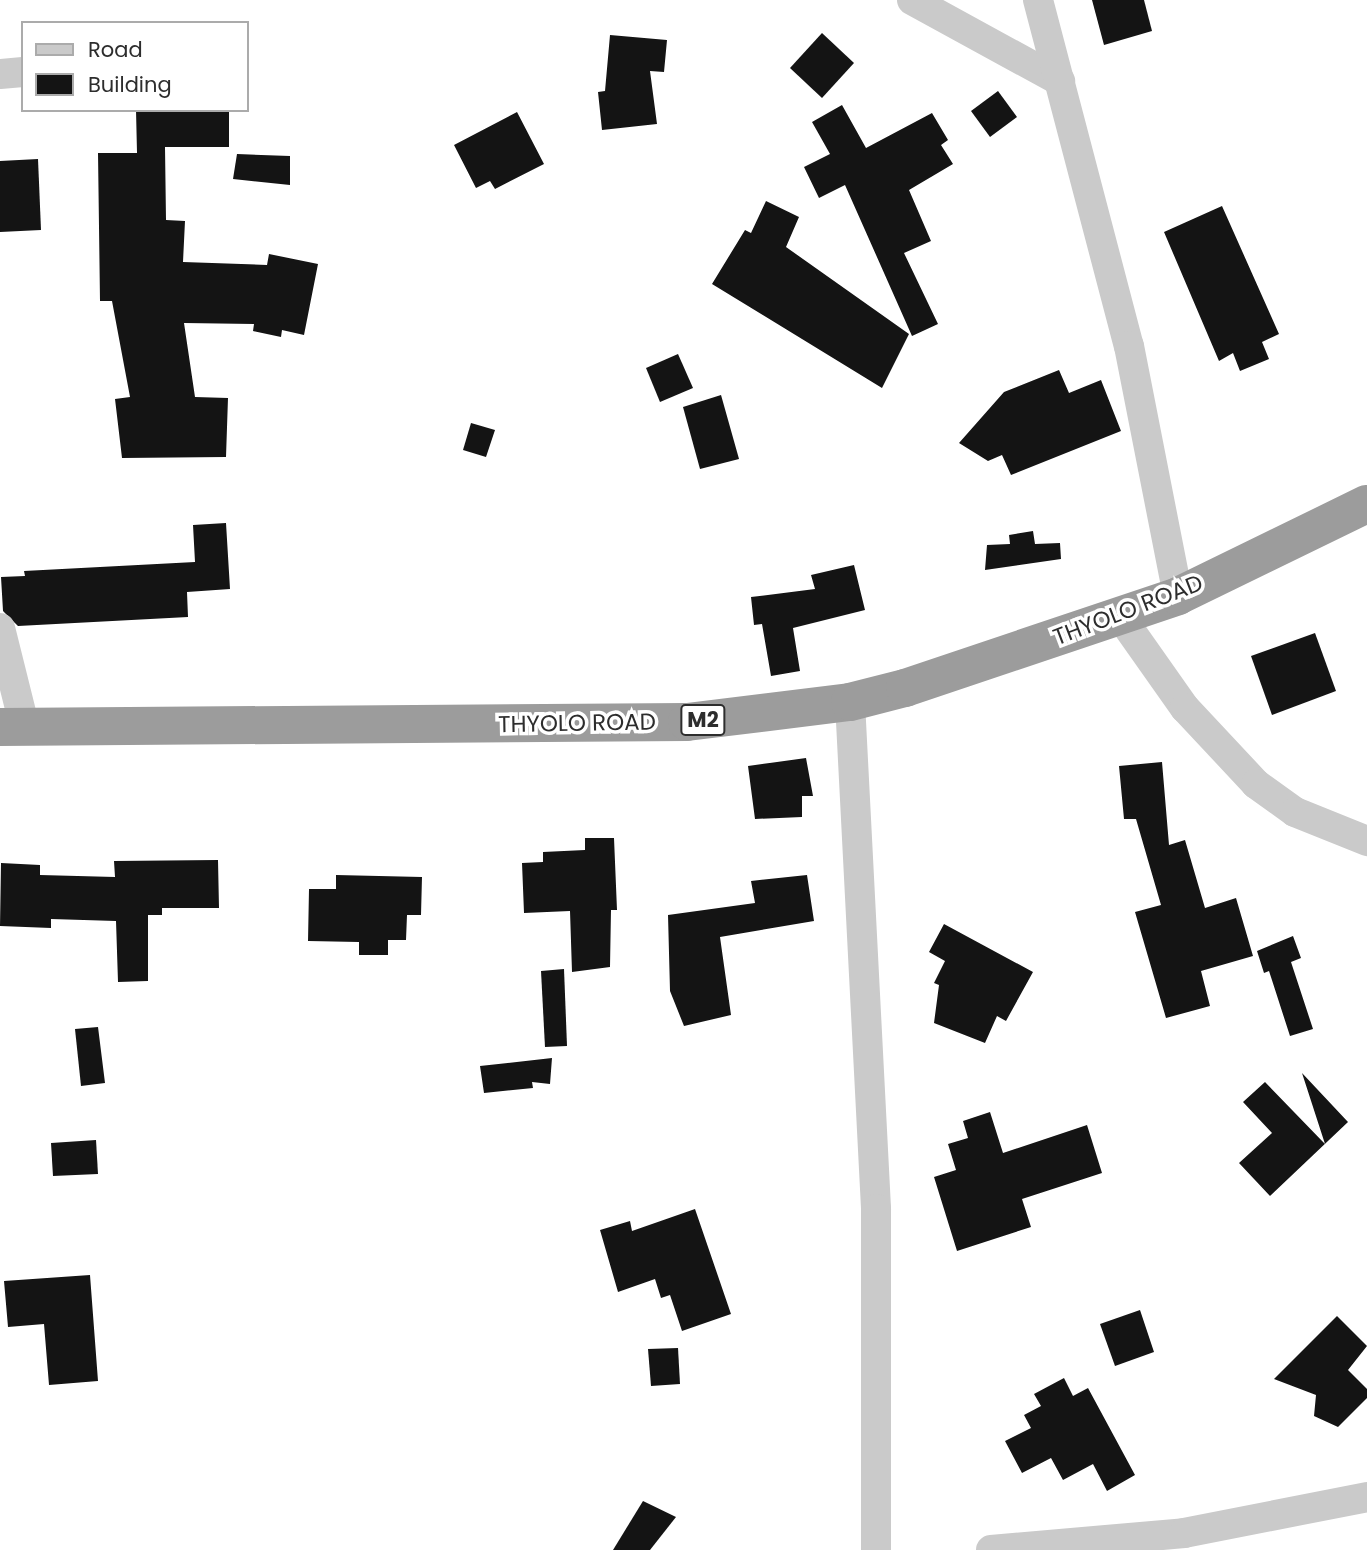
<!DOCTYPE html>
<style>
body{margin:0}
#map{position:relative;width:1367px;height:1550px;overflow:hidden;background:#fff;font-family:Poppins,sans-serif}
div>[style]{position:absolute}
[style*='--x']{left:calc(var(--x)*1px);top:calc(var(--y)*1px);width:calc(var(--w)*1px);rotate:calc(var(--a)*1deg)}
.building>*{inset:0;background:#141414}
.minor>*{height:30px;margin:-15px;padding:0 15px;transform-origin:15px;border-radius:15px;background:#cacaca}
.trunk>*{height:38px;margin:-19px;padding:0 19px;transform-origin:19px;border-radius:19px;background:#9c9c9c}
span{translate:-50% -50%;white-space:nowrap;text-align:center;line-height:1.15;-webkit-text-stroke:7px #fff;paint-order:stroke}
.shield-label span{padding:2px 5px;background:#fff;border:2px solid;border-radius:5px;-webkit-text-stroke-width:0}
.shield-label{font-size:21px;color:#2d2d2d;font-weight:700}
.street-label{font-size:23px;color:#2d2d2d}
.legend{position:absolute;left:21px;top:21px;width:228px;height:91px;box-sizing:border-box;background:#fff;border:2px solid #ababab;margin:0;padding:9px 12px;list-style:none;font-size:21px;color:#2d2d2d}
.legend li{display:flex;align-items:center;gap:14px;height:35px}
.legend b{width:35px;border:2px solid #ababab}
</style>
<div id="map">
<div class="building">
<div style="clip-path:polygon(1092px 0,1144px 0,1152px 31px,1104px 45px)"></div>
<div style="clip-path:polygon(822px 33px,854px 63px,822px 98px,790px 68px)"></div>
<div style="clip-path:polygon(610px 35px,667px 40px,664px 72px,650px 71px,657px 124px,602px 130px,598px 92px,605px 91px)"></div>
<div style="clip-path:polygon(998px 91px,1017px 117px,990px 137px,971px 111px)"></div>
<div style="clip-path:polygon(842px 105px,866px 148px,932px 113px,948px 140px,941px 145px,953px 164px,909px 190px,931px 241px,904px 253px,938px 324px,912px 336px,845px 185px,819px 198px,804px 167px,830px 154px,812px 122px)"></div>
<div style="clip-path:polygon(136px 110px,229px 110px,229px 147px,165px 147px,166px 220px,185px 221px,183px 262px,267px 265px,269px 254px,318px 264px,304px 335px,282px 330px,281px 337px,253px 331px,254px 324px,184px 323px,195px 397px,228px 398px,226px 457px,122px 458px,115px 399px,130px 397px,112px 301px,100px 301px,98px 153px,137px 153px)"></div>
<div style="clip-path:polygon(517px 112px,544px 164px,495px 189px,490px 181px,476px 188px,454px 145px)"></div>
<div style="clip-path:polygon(237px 154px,290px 156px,290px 185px,233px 179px)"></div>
<div style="clip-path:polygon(38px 159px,41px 230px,0 232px,0 161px)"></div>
<div style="clip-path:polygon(766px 201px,799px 217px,786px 247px,909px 334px,882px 388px,712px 284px,745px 230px,751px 233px)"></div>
<div style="clip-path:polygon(1222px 206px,1279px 334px,1262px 342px,1269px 359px,1240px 371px,1233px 353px,1219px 361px,1164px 232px)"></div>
<div style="clip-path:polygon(678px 354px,693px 388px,660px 402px,646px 368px)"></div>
<div style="clip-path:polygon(1059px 370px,1069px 393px,1101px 380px,1121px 431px,1011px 475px,1002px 455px,988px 461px,959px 443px,1004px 392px)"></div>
<div style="clip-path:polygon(721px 395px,739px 459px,700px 469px,683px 407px)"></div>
<div style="clip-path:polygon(471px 423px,495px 430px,486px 457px,463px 450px)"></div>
<div style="clip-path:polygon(226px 523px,230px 589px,187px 592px,188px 617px,18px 626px,3px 611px,1px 577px,25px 576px,24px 571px,195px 562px,193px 525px)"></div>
<div style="clip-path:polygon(1033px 531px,1035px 544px,1060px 543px,1061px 559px,985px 570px,987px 545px,1010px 544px,1009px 535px)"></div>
<div style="clip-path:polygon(854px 565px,865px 610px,793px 628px,800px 671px,771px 676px,762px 624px,754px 625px,751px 597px,815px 589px,811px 575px)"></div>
<div style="clip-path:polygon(1315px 633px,1336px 691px,1272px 715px,1251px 656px)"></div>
<div style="clip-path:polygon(806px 758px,813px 796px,802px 796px,802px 817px,755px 819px,748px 766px)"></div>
<div style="clip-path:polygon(1162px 762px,1169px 845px,1185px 840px,1205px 908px,1236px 898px,1253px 956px,1201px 971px,1210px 1006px,1166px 1018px,1135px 912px,1161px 905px,1136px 819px,1124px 819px,1119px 766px)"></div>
<div style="clip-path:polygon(585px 838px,614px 838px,617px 910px,611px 910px,610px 967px,572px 972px,570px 911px,524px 913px,522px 863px,543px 862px,543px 852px,585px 850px)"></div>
<div style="clip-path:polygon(218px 860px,219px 908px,162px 908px,162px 915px,148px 915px,148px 981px,118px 982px,116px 921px,51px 919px,51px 928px,0 926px,1px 863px,40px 865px,40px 875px,115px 877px,114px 861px)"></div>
<div style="clip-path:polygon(336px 875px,422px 877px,421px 915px,407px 915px,406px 940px,388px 940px,388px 955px,359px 955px,359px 942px,308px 941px,309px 889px,336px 889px)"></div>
<div style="clip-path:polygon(807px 875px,814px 921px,720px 937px,731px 1015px,684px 1026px,670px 991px,668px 915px,755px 903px,751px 881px)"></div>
<div style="clip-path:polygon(944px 924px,1033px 972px,1006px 1021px,997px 1016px,985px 1043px,934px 1023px,939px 985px,934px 983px,945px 961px,929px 952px)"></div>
<div style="clip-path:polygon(1293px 936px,1301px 958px,1291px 962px,1313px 1029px,1290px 1036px,1269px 971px,1264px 973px,1257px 951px)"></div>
<div style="clip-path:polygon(564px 969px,567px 1046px,545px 1047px,541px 971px)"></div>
<div style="clip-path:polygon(98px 1027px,105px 1083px,81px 1086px,75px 1029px)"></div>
<div style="clip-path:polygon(552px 1058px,550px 1084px,532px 1082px,533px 1088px,484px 1093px,480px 1066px)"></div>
<div style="clip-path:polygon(1302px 1073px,1348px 1122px,1270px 1196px,1239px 1163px,1272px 1133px,1243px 1102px,1265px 1082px,1325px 1144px)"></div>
<div style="clip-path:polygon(990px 1112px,1003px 1153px,1087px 1125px,1102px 1173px,1022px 1199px,1031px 1227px,957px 1251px,934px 1177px,956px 1170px,948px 1144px,968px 1138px,963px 1121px)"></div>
<div style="clip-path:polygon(96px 1140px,98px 1174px,53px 1176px,51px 1143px)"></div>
<div style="clip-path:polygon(695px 1209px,731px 1314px,682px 1331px,670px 1295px,661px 1298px,655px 1279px,618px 1292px,600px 1230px,630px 1221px,632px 1231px)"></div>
<div style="clip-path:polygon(90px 1275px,98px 1381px,49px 1385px,44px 1324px,8px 1327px,4px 1281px)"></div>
<div style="clip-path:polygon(1140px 1310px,1154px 1352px,1115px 1366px,1100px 1324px)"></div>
<div style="clip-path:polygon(1337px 1316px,1367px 1346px,1348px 1370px,1367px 1389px,1367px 1398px,1338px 1427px,1314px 1416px,1316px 1395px,1274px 1379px)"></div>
<div style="clip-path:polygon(678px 1348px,680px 1384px,651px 1386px,648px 1349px)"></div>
<div style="clip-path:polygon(1064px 1378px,1073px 1396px,1088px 1388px,1135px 1475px,1107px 1491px,1093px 1464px,1063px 1480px,1051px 1458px,1022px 1473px,1005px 1441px,1031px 1428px,1024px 1415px,1041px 1406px,1034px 1394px)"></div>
<div style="clip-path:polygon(643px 1501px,676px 1517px,650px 1550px,613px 1550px)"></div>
</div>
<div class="minor">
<div style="--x:912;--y:0;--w:169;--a:28.7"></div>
<div style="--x:1038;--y:0;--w:358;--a:75.3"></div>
<div style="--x:1129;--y:346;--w:255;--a:78.9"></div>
<div style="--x:0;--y:74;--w:23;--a:-5"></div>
<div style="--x:1120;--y:616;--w:113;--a:54.8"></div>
<div style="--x:1185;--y:708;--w:104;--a:46.9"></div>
<div style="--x:1256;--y:784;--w:48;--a:35.7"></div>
<div style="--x:1295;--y:812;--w:78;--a:21.9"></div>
<div style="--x:0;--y:628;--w:103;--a:76"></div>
<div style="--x:850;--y:702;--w:508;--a:87.06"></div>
<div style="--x:876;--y:1209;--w:341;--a:90"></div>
<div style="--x:991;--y:1550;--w:194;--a:-5"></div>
<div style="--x:1184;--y:1533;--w:187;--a:-11.1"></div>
</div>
<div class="trunk">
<div style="--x:0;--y:727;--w:687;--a:-0.42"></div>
<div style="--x:687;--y:722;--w:164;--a:-7"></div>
<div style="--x:850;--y:702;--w:57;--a:-14.3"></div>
<div style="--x:905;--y:688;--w:288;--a:-18.6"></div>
<div style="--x:1178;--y:596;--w:210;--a:-26"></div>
</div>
<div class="shield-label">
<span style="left:703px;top:720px">M2</span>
</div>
<div class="street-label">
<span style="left:1128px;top:610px;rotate:-21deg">THYOLO ROAD</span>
<span style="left:577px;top:723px;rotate:-1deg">THYOLO ROAD</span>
</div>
<ul class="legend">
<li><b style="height:9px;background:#cacaca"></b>Road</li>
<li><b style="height:19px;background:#141414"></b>Building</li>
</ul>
</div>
